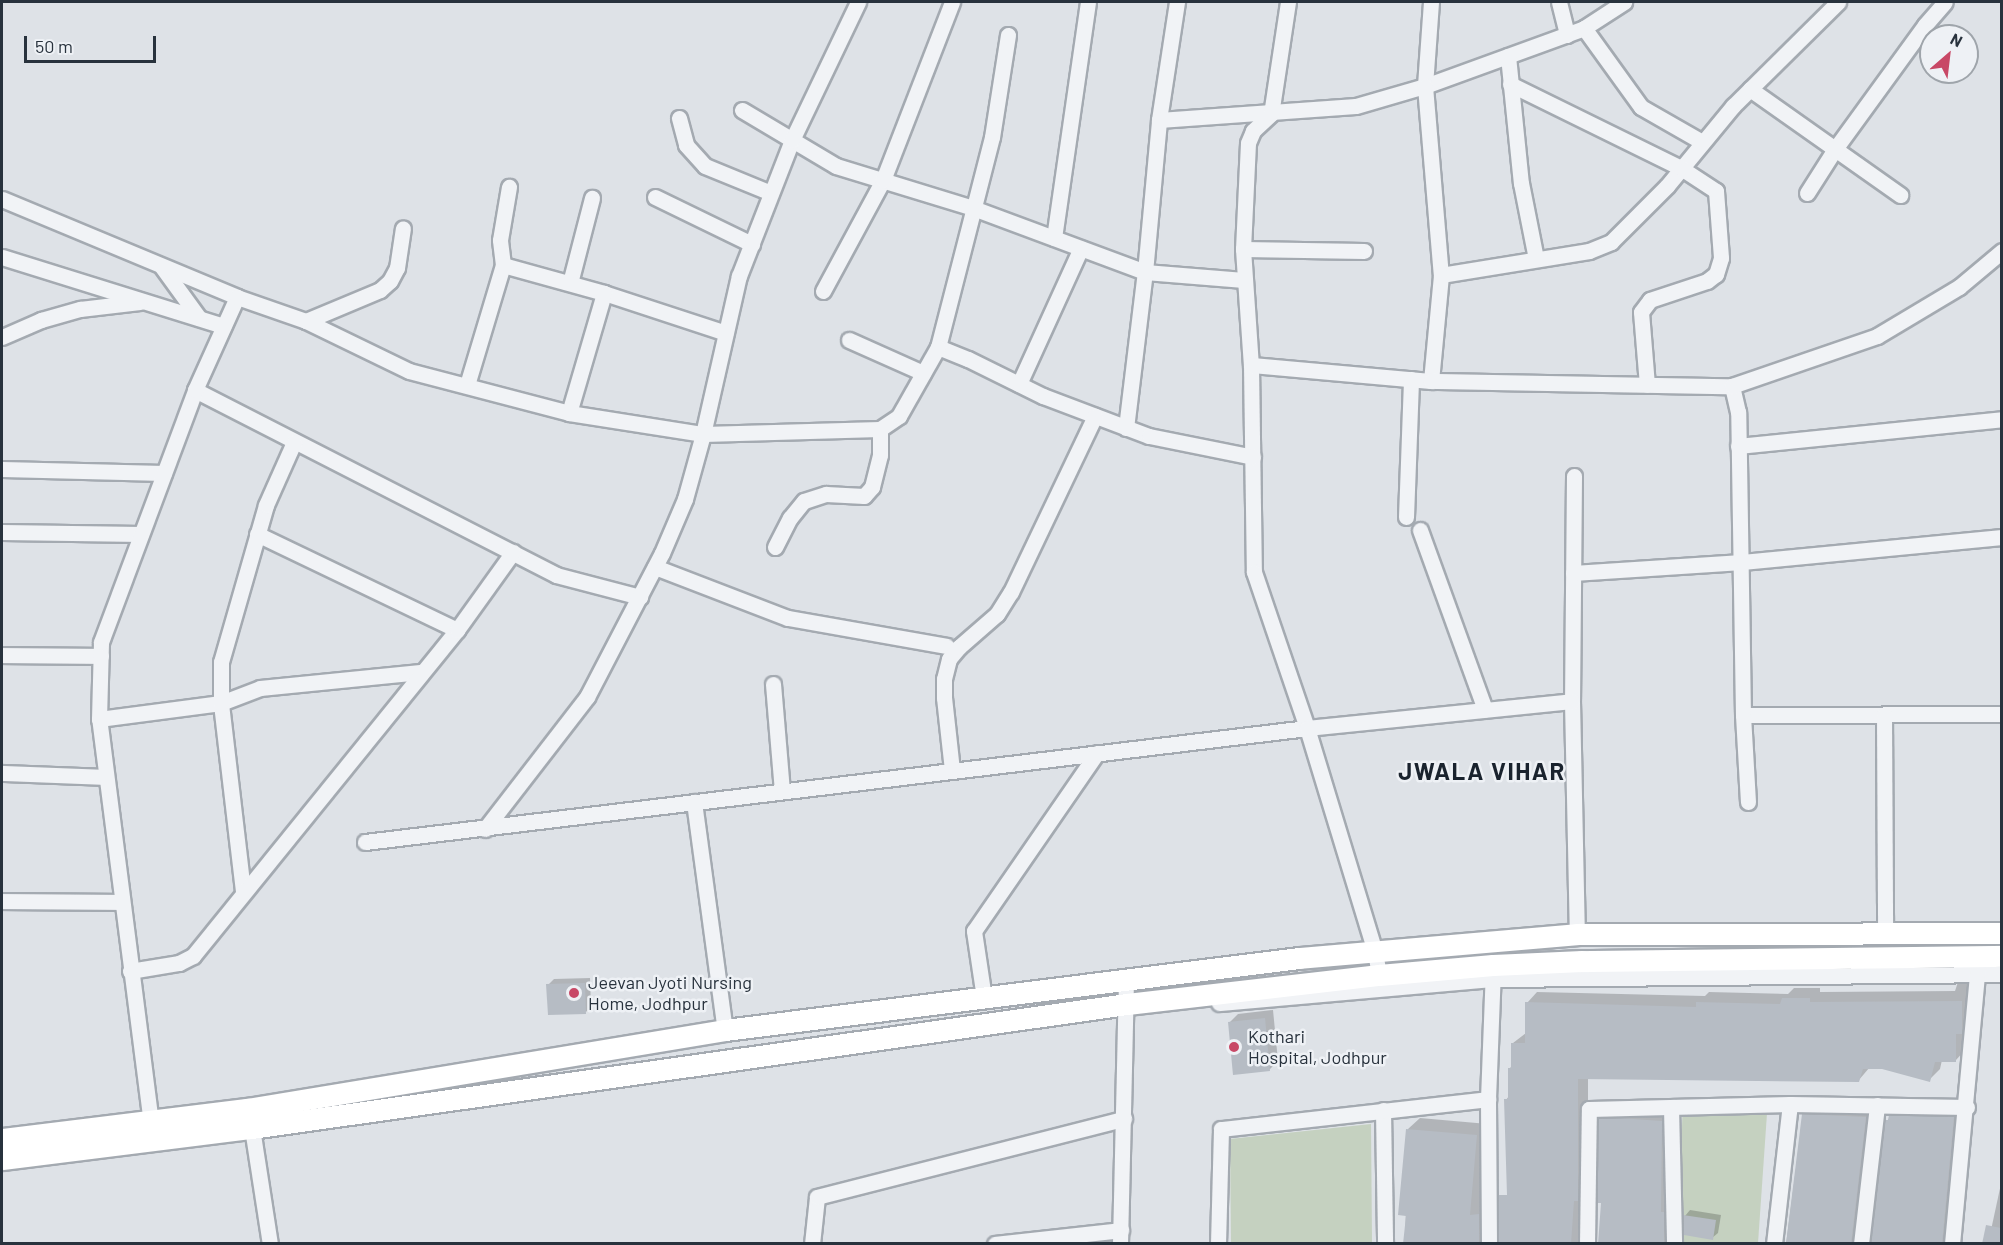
<!DOCTYPE html>
<style>
body{margin:0}
#map{position:relative;width:2003px;height:1245px;overflow:hidden;background:#dee2e7;font-family:Barlow,sans-serif}
div>[style]{position:absolute}
[style*='--x']{left:calc(var(--x)*1px);top:calc(var(--y)*1px);width:calc(var(--w)*1px);rotate:calc(var(--a)*1deg)}
.green>*{inset:0;background:#c5d1c0}
.shadow>*{inset:0;background:#0003}
.building>*{inset:0;background:#b6bcc4}
.roads{filter:drop-shadow(2px 0 #a4aab1) drop-shadow(-2px 0 #a4aab1) drop-shadow(0 2px #a4aab1) drop-shadow(0 -2px #a4aab1)}
.street>*{height:15px;margin:-7.5px;padding:0 7.5px;transform-origin:7.5px;border-radius:7.5px;background:#f1f3f6}
.secondary>*{height:21px;margin:-10.5px;padding:0 10.5px;transform-origin:10.5px;border-radius:10.5px;background:#fff}
.dots>*{width:16px;height:16px;translate:-50% -50%;box-sizing:border-box;border:3px solid #eef1f5;border-radius:50%}
span{translate:-50% -50%;white-space:nowrap;text-align:center;line-height:1.15;-webkit-text-stroke:5px #eef1f5;paint-order:stroke}
.poi-label{font-size:18px;color:#28323d}
.left{translate:0 -50%;text-align:left}
.district-label{font-size:24px;color:#1a232e;font-weight:700;letter-spacing:1.5px}
.frame{position:absolute;inset:0;border:3px solid #28323d;pointer-events:none}
.north{position:absolute;left:1919px;top:24px;width:60px;height:60px;box-sizing:border-box;background:#eef1f5;border:2px solid #9fa5ab;border-radius:50%;rotate:28deg;font-size:16px;font-weight:700;line-height:24px;text-align:center;color:#28323d}
.north::after{content:'';display:block;margin:auto;width:21px;height:27px;background:#c84866;clip-path:polygon(50% 0,100% 100%,50% 72%,0 100%)}
.scale{position:absolute;left:24px;top:36px;width:132px;height:27px;box-sizing:border-box;border:3px solid #28323d;border-top:0;padding-left:8px;font-size:18px;line-height:21px;white-space:nowrap;color:#28323d;-webkit-text-stroke:4px #eef1f5;paint-order:stroke}
</style>
<div id="map">
<div class="green">
<div style="clip-path:polygon(1683px 1098px,1768px 1099px,1758px 1243px,1678px 1244px)"></div>
<div style="clip-path:polygon(1371px 1124px,1372px 1243px,1231px 1243px,1230px 1139px)"></div>
</div>
<div class="shadow">
<div style="clip-path:polygon(590px 978px,591px 1006px,586px 1012px,548px 985px,554px 979px)"></div>
<div style="clip-path:polygon(1958px 982px,1968px 982px,1967px 991px,1972px 991px,1966px 1049px,1956px 1060px,1942px 1060px,1940px 1069px,1929px 1080px,1883px 1067px,1870px 1067px,1858px 1081px,1588px 1078px,1588px 1189px,1581px 1244px,1504px 1244px,1508px 1195px,1506px 1100px,1509px 1096px,1509px 1069px,1513px 1065px,1513px 1043px,1526px 1033px,1527px 1003px,1537px 992px,1705px 996px,1709px 992px,1788px 994px,1794px 988px,1820px 988px,1820px 992px,1955px 991px)"></div>
<div style="clip-path:polygon(1273px 1010px,1278px 1061px,1269px 1070px,1229px 1023px,1238px 1014px)"></div>
<div style="clip-path:polygon(1815px 1103px,1877px 1106px,1866px 1240px,1872px 1243px,1887px 1121px,1902px 1104px,1965px 1106px,1956px 1244px,1786px 1244px,1803px 1115px)"></div>
<div style="clip-path:polygon(1612px 1107px,1673px 1110px,1674px 1244px,1600px 1244px,1603px 1202px,1600px 1119px)"></div>
<div style="clip-path:polygon(1420px 1118px,1488px 1124px,1481px 1203px,1488px 1203px,1483px 1244px,1405px 1244px,1408px 1129px)"></div>
<div style="clip-path:polygon(2002px 1179px,2002px 1232px,1988px 1244px)"></div>
<div style="clip-path:polygon(1690px 1210px,1721px 1215px,1718px 1233px,1712px 1238px,1685px 1216px)"></div>
</div>
<div class="building">
<div style="clip-path:polygon(585px 983px,586px 1014px,548px 1015px,546px 984px)"></div>
<div style="clip-path:polygon(1782px 998px,1810px 998px,1810px 1002px,1962px 1001px,1962px 1034px,1956px 1034px,1956px 1062px,1935px 1062px,1930px 1082px,1882px 1069px,1863px 1069px,1859px 1082px,1578px 1079px,1578px 1201px,1574px 1201px,1571px 1244px,1499px 1244px,1499px 1195px,1507px 1195px,1504px 1099px,1508px 1099px,1508px 1068px,1511px 1068px,1511px 1043px,1525px 1043px,1525px 1002px,1696px 1007px,1696px 1002px,1780px 1004px)"></div>
<div style="clip-path:polygon(1265px 1018px,1270px 1071px,1233px 1075px,1228px 1022px)"></div>
<div style="clip-path:polygon(1802px 1114px,1866px 1117px,1851px 1244px,1786px 1244px)"></div>
<div style="clip-path:polygon(1889px 1115px,1954px 1117px,1942px 1244px,1871px 1244px,1885px 1120px,1888px 1120px)"></div>
<div style="clip-path:polygon(1619px 1118px,1662px 1121px,1661px 1212px,1664px 1212px,1664px 1244px,1598px 1244px,1601px 1203px,1597px 1203px,1599px 1119px)"></div>
<div style="clip-path:polygon(1406px 1129px,1477px 1135px,1470px 1215px,1479px 1214px,1479px 1244px,1403px 1244px,1406px 1216px,1398px 1215px)"></div>
<div style="clip-path:polygon(1683px 1215px,1716px 1220px,1713px 1240px,1684px 1235px)"></div>
<div style="clip-path:polygon(1986px 1225px,2001px 1228px,2001px 1244px,1982px 1244px)"></div>
</div>
<div class="roads">
<div class="street">
<div style="--x:1177;--y:2;--w:119;--a:98.7"></div>
<div style="--x:1159;--y:120;--w:197;--a:-4.1"></div>
<div style="--x:1356;--y:106;--w:72;--a:-16.2"></div>
<div style="--x:1425;--y:86;--w:169;--a:-20"></div>
<div style="--x:1584;--y:28;--w:48;--a:-33"></div>
<div style="--x:1288;--y:2;--w:113;--a:98.6"></div>
<div style="--x:1271;--y:114;--w:25;--a:137"></div>
<div style="--x:1253;--y:131;--w:13;--a:113"></div>
<div style="--x:1248;--y:143;--w:106;--a:92.7"></div>
<div style="--x:1243;--y:249;--w:116;--a:86.1"></div>
<div style="--x:1251;--y:365;--w:207;--a:89.2"></div>
<div style="--x:1254;--y:572;--w:165;--a:71.2"></div>
<div style="--x:1307;--y:728;--w:234;--a:73.1"></div>
<div style="--x:1375;--y:952;--w:23;--a:80"></div>
<div style="--x:1431;--y:2;--w:84;--a:94.1"></div>
<div style="--x:1425;--y:86;--w:190;--a:85.2"></div>
<div style="--x:1441;--y:275;--w:150;--a:-9.2"></div>
<div style="--x:1589;--y:251;--w:24;--a:-22"></div>
<div style="--x:1611;--y:242;--w:79;--a:-45"></div>
<div style="--x:1667;--y:186;--w:104;--a:-50.5"></div>
<div style="--x:1733;--y:106;--w:148;--a:-44.7"></div>
<div style="--x:1559;--y:2;--w:34;--a:76"></div>
<div style="--x:1584;--y:28;--w:97;--a:54.2"></div>
<div style="--x:1641;--y:107;--w:70;--a:29.8"></div>
<div style="--x:1008;--y:35;--w:103;--a:98.9"></div>
<div style="--x:992;--y:137;--w:217;--a:104.4"></div>
<div style="--x:938;--y:347;--w:32;--a:22"></div>
<div style="--x:968;--y:359;--w:84;--a:26.3"></div>
<div style="--x:1043;--y:396;--w:113;--a:20.7"></div>
<div style="--x:1149;--y:436;--w:106;--a:11.4"></div>
<div style="--x:1508;--y:56;--w:128;--a:84.2"></div>
<div style="--x:1521;--y:183;--w:77;--a:78.8"></div>
<div style="--x:1510;--y:84;--w:191;--a:26.2"></div>
<div style="--x:1681;--y:168;--w:42;--a:33.3"></div>
<div style="--x:1716;--y:191;--w:67;--a:85.7"></div>
<div style="--x:1721;--y:258;--w:17;--a:107"></div>
<div style="--x:1716;--y:274;--w:11;--a:142"></div>
<div style="--x:1707;--y:281;--w:60;--a:161.6"></div>
<div style="--x:1650;--y:300;--w:15;--a:127"></div>
<div style="--x:1641;--y:312;--w:73;--a:85.3"></div>
<div style="--x:1750;--y:89;--w:184;--a:35.2"></div>
<div style="--x:742;--y:110;--w:109;--a:30.8"></div>
<div style="--x:836;--y:166;--w:143;--a:17"></div>
<div style="--x:973;--y:208;--w:184;--a:20.4"></div>
<div style="--x:1145;--y:272;--w:99;--a:4.6"></div>
<div style="--x:679;--y:118;--w:28;--a:75"></div>
<div style="--x:686;--y:145;--w:28;--a:48"></div>
<div style="--x:705;--y:166;--w:71;--a:22.2"></div>
<div style="--x:1807;--y:193;--w:52;--a:-57.5"></div>
<div style="--x:1835;--y:149;--w:153;--a:-54"></div>
<div style="--x:1925;--y:25;--w:30;--a:-49"></div>
<div style="--x:655;--y:197;--w:108;--a:25.9"></div>
<div style="--x:2;--y:199;--w:255;--a:22.6"></div>
<div style="--x:1054;--y:238;--w:238;--a:-81.8"></div>
<div style="--x:1243;--y:249;--w:121;--a:0.9"></div>
<div style="--x:2;--y:257;--w:232;--a:17.3"></div>
<div style="--x:503;--y:265;--w:25;--a:-97"></div>
<div style="--x:500;--y:240;--w:54;--a:-80.4"></div>
<div style="--x:162;--y:267;--w:63;--a:54"></div>
<div style="--x:570;--y:283;--w:88;--a:-75.5"></div>
<div style="--x:823;--y:291;--w:126;--a:-61.6"></div>
<div style="--x:883;--y:180;--w:191;--a:-68.8"></div>
<div style="--x:306;--y:321;--w:80;--a:-22.7"></div>
<div style="--x:380;--y:290;--w:13;--a:-42"></div>
<div style="--x:390;--y:281;--w:15;--a:-62"></div>
<div style="--x:397;--y:268;--w:40;--a:-81.5"></div>
<div style="--x:2;--y:337;--w:43;--a:-23.6"></div>
<div style="--x:41;--y:320;--w:41;--a:-15.8"></div>
<div style="--x:80;--y:309;--w:60;--a:-6.7"></div>
<div style="--x:849;--y:340;--w:81;--a:24"></div>
<div style="--x:1251;--y:365;--w:181;--a:5.1"></div>
<div style="--x:1431;--y:381;--w:106;--a:-84.6"></div>
<div style="--x:1431;--y:381;--w:301;--a:1"></div>
<div style="--x:1019;--y:384;--w:149;--a:-65.5"></div>
<div style="--x:467;--y:385;--w:125;--a:-73.3"></div>
<div style="--x:503;--y:265;--w:105;--a:15.5"></div>
<div style="--x:604;--y:293;--w:128;--a:18.2"></div>
<div style="--x:195;--y:390;--w:406;--a:27.1"></div>
<div style="--x:556;--y:575;--w:87;--a:14.7"></div>
<div style="--x:569;--y:413;--w:125;--a:-73.7"></div>
<div style="--x:1126;--y:428;--w:157;--a:-83.1"></div>
<div style="--x:1145;--y:272;--w:153;--a:-84.7"></div>
<div style="--x:1738;--y:446;--w:265;--a:-5.8"></div>
<div style="--x:2;--y:469;--w:162;--a:1.4"></div>
<div style="--x:1574;--y:476;--w:225;--a:90.5"></div>
<div style="--x:1572;--y:701;--w:233;--a:88.8"></div>
<div style="--x:1406;--y:517;--w:138;--a:-87.9"></div>
<div style="--x:1420;--y:530;--w:191;--a:70.1"></div>
<div style="--x:2;--y:532;--w:139;--a:0.8"></div>
<div style="--x:257;--y:534;--w:222;--a:25.6"></div>
<div style="--x:775;--y:547;--w:33;--a:-63"></div>
<div style="--x:790;--y:518;--w:22;--a:-51"></div>
<div style="--x:804;--y:501;--w:23;--a:-18"></div>
<div style="--x:826;--y:494;--w:38;--a:3"></div>
<div style="--x:864;--y:496;--w:12;--a:-48"></div>
<div style="--x:872;--y:487;--w:33;--a:-76"></div>
<div style="--x:880;--y:455;--w:26;--a:-90"></div>
<div style="--x:655;--y:567;--w:142;--a:21"></div>
<div style="--x:788;--y:618;--w:161;--a:10"></div>
<div style="--x:1573;--y:573;--w:169;--a:-3.7"></div>
<div style="--x:1742;--y:562;--w:261;--a:-5.5"></div>
<div style="--x:2;--y:655;--w:99;--a:0.6"></div>
<div style="--x:773;--y:684;--w:107;--a:85.2"></div>
<div style="--x:1743;--y:715;--w:259;--a:-0.2"></div>
<div style="--x:1884;--y:715;--w:217;--a:89.7"></div>
<div style="--x:99;--y:719;--w:123;--a:-7.5"></div>
<div style="--x:221;--y:703;--w:42;--a:-21"></div>
<div style="--x:260;--y:688;--w:161;--a:-5.7"></div>
<div style="--x:952;--y:770;--w:72;--a:-96.3"></div>
<div style="--x:944;--y:698;--w:19;--a:-90"></div>
<div style="--x:944;--y:679;--w:21;--a:-76"></div>
<div style="--x:949;--y:659;--w:16;--a:-50"></div>
<div style="--x:959;--y:647;--w:50;--a:-41"></div>
<div style="--x:997;--y:614;--w:26;--a:-58"></div>
<div style="--x:1011;--y:592;--w:195;--a:-64.5"></div>
<div style="--x:2;--y:773;--w:104;--a:2.2"></div>
<div style="--x:694;--y:802;--w:230;--a:82.3"></div>
<div style="--x:1748;--y:802;--w:87;--a:-93.3"></div>
<div style="--x:1743;--y:715;--w:303;--a:-90.9"></div>
<div style="--x:1738;--y:412;--w:27;--a:-103"></div>
<div style="--x:1732;--y:386;--w:153;--a:-19"></div>
<div style="--x:1877;--y:336;--w:96;--a:-30.9"></div>
<div style="--x:1959;--y:287;--w:56;--a:-39.9"></div>
<div style="--x:485;--y:829;--w:167;--a:-52.3"></div>
<div style="--x:587;--y:697;--w:162;--a:-62.5"></div>
<div style="--x:662;--y:553;--w:59;--a:-66.9"></div>
<div style="--x:685;--y:499;--w:67;--a:-74.5"></div>
<div style="--x:703;--y:434;--w:162;--a:-77.2"></div>
<div style="--x:739;--y:276;--w:146;--a:-68.7"></div>
<div style="--x:792;--y:140;--w:153;--a:-64.4"></div>
<div style="--x:365;--y:842;--w:949;--a:-6.9"></div>
<div style="--x:1307;--y:728;--w:266;--a:-5.8"></div>
<div style="--x:243;--y:891;--w:189;--a:-96.7"></div>
<div style="--x:221;--y:703;--w:41;--a:-90"></div>
<div style="--x:221;--y:662;--w:163;--a:-74"></div>
<div style="--x:266;--y:505;--w:69;--a:-66"></div>
<div style="--x:2;--y:901;--w:119;--a:0.5"></div>
<div style="--x:130;--y:971;--w:50;--a:-9.3"></div>
<div style="--x:179;--y:963;--w:16;--a:-27"></div>
<div style="--x:193;--y:956;--w:419;--a:-51"></div>
<div style="--x:457;--y:630;--w:96;--a:-54.3"></div>
<div style="--x:984;--y:998;--w:68;--a:-98.5"></div>
<div style="--x:974;--y:931;--w:216;--a:-55.4"></div>
<div style="--x:1219;--y:1003;--w:275;--a:-5"></div>
<div style="--x:1493;--y:979;--w:509;--a:-0.56"></div>
<div style="--x:1671;--y:1107;--w:137;--a:88.7"></div>
<div style="--x:1383;--y:1110;--w:134;--a:89.1"></div>
<div style="--x:252;--y:1128;--w:117;--a:81.2"></div>
<div style="--x:152;--y:1131;--w:415;--a:-97.3"></div>
<div style="--x:99;--y:719;--w:77;--a:-88.5"></div>
<div style="--x:101;--y:642;--w:269;--a:-69.5"></div>
<div style="--x:195;--y:390;--w:102;--a:-65.7"></div>
<div style="--x:237;--y:297;--w:73;--a:19.2"></div>
<div style="--x:306;--y:321;--w:114;--a:25.9"></div>
<div style="--x:409;--y:371;--w:165;--a:14.7"></div>
<div style="--x:569;--y:413;--w:136;--a:8.9"></div>
<div style="--x:703;--y:434;--w:177;--a:-1.6"></div>
<div style="--x:880;--y:429;--w:23;--a:-34"></div>
<div style="--x:899;--y:416;--w:79;--a:-60.5"></div>
<div style="--x:812;--y:1244;--w:47;--a:-83.9"></div>
<div style="--x:817;--y:1197;--w:317;--a:-14.3"></div>
<div style="--x:995;--y:1244;--w:127;--a:-6.3"></div>
<div style="--x:1120;--y:1244;--w:264;--a:-88.7"></div>
<div style="--x:1218;--y:1244;--w:115;--a:-88.5"></div>
<div style="--x:1221;--y:1129;--w:269;--a:-6.4"></div>
<div style="--x:1489;--y:1244;--w:145;--a:-90.4"></div>
<div style="--x:1488;--y:1099;--w:128;--a:-87.8"></div>
<div style="--x:1587;--y:1244;--w:135;--a:-89.2"></div>
<div style="--x:1589;--y:1109;--w:201;--a:-1.4"></div>
<div style="--x:1790;--y:1104;--w:177;--a:1"></div>
<div style="--x:1774;--y:1244;--w:141;--a:-83.5"></div>
<div style="--x:1861;--y:1244;--w:140;--a:-83.4"></div>
<div style="--x:1952;--y:1244;--w:279;--a:-84.7"></div>
</div>
<div class="secondary">
<div style="--x:2;--y:1139;--w:248;--a:-7"></div>
<div style="--x:248;--y:1109;--w:483;--a:-9.4"></div>
<div style="--x:725;--y:1030;--w:578;--a:-7.15"></div>
<div style="--x:1299;--y:958;--w:279;--a:-4.9"></div>
<div style="--x:1577;--y:934;--w:425;--a:-0.1"></div>
<div style="--x:2;--y:1159;--w:251;--a:-7.1"></div>
<div style="--x:251;--y:1128;--w:885;--a:-8.06"></div>
<div style="--x:1127;--y:1004;--w:254;--a:-6.6"></div>
<div style="--x:1379;--y:975;--w:114;--a:-5"></div>
<div style="--x:1493;--y:965;--w:89;--a:-2.6"></div>
<div style="--x:1582;--y:961;--w:420;--a:-0.7"></div>
</div>
</div>
<div class="dots">
<div style="left:574px;top:993px;background:#c84866"></div>
<div style="left:1234px;top:1047px;background:#c84866"></div>
</div>
<div class="poi-label">
<span class="left" style="left:588px;top:993px">Jeevan Jyoti Nursing<br>Home, Jodhpur</span>
<span class="left" style="left:1248px;top:1047px">Kothari<br>Hospital, Jodhpur</span>
</div>
<div class="district-label">
<span style="left:1482px;top:771px">JWALA VIHAR</span>
</div>
<div class="frame"></div>
<div class="north">N</div>
<div class="scale">50 m</div>
</div>
